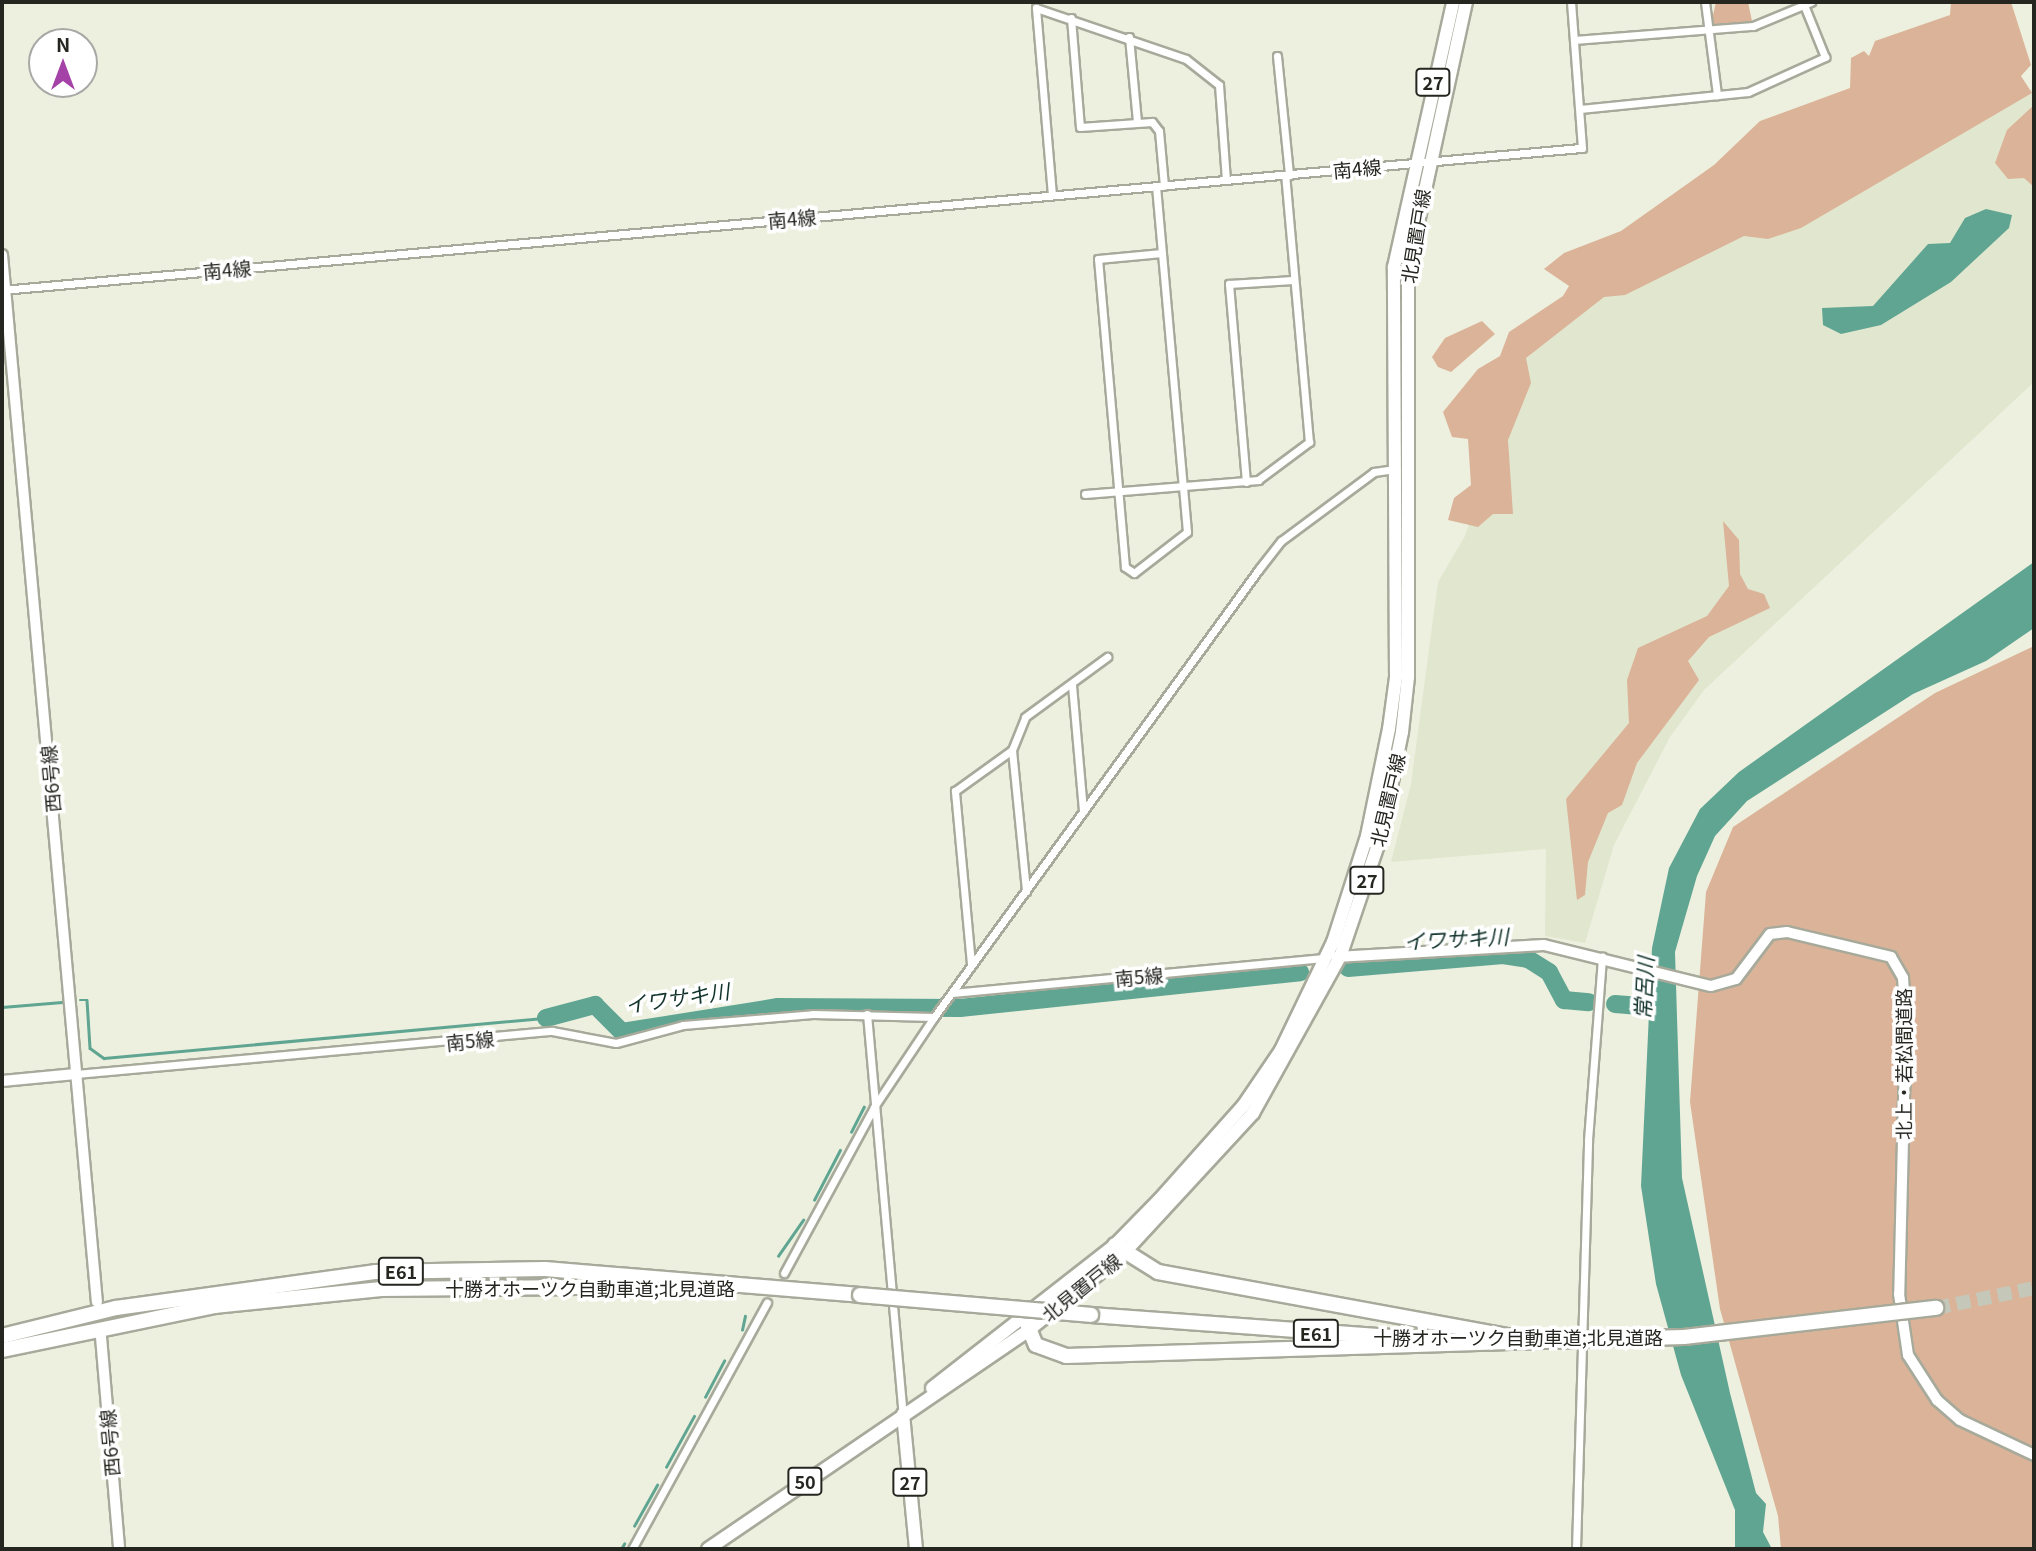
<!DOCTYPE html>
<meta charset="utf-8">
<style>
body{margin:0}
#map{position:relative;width:2036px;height:1551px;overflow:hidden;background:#edf0df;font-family:Georgia,"Noto Sans JP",serif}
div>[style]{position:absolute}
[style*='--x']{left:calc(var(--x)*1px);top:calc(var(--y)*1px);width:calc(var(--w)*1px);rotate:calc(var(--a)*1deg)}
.built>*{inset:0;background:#e1e6ce}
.green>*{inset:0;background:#dbb398}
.water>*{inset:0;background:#60a592}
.stream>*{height:2.5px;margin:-1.25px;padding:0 1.25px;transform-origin:1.25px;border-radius:1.25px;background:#60a592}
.river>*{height:18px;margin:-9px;padding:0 9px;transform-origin:9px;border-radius:9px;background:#60a592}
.motorway-tunnel>*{height:14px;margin-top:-7px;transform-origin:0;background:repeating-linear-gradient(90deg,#c5c8b9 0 14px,transparent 0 21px)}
.roads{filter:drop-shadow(2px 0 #a7aa9b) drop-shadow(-2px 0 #a7aa9b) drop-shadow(0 2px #a7aa9b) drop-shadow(0 -2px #a7aa9b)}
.minor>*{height:7px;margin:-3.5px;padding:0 3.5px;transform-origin:3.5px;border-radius:3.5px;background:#fff}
.tertiary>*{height:10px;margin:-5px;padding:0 5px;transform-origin:5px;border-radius:5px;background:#fff}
.primary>*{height:12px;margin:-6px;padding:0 6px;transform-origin:6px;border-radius:6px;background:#fff}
.motorway>*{height:14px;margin:-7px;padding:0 7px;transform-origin:7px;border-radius:7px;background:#fff}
.bridges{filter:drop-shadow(2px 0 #a7aa9b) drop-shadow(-2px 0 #a7aa9b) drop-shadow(0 2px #a7aa9b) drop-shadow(0 -2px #a7aa9b)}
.motorway-bridge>*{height:14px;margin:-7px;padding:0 7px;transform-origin:7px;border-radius:7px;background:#fff}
span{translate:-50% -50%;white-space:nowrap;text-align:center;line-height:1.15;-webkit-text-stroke:7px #fff;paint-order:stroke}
.shield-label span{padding:2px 5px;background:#fff;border:2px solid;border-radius:5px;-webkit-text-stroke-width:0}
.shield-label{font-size:18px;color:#252620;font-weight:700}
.street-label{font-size:19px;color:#252620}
.water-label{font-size:21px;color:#12332b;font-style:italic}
.frame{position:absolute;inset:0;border:4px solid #252620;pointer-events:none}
.north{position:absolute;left:28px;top:28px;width:70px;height:70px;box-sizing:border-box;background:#fff;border:2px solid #a8a8a6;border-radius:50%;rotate:0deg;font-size:19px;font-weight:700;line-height:28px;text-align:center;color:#252620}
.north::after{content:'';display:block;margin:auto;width:24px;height:32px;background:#a542a8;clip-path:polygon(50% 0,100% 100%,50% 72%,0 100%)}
</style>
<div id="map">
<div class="built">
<div style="clip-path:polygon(2034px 88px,2034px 382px,1704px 690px,1670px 737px,1614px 845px,1585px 943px,1545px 936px,1546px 849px,1391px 862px,1411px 784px,1438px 582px,1465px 536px,1511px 403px,1520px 353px,1604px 294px,1975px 123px)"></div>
</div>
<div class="green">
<div style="clip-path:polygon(1716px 2px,1748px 2px,1753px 26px,1710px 28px)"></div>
<div style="clip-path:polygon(1951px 2px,2011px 2px,2031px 65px,2021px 76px,2032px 93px,1801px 228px,1768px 239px,1744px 236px,1625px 295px,1604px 297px,1526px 358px,1531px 383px,1508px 440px,1513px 514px,1493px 514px,1478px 527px,1448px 520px,1454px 498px,1471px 485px,1468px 439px,1452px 437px,1443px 412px,1478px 369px,1500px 356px,1509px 332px,1563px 296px,1569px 286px,1544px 269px,1564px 253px,1621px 231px,1714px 165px,1760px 121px,1850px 88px,1851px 58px,1864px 51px,1869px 56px,1875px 41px,1950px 15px)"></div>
<div style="clip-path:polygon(2034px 105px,2034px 187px,2024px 178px,2008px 179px,1995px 163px,2007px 130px)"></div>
<div style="clip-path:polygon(1482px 321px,1495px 334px,1451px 372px,1438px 367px,1432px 357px,1445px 338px)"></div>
<div style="clip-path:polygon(1723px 521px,1739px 540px,1740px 574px,1748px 589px,1764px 594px,1770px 608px,1709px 637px,1688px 661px,1699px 680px,1637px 763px,1622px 805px,1608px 813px,1588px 862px,1585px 895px,1577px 900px,1566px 799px,1629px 723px,1627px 680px,1638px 648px,1707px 616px,1729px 586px)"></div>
<div style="clip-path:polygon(2034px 646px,2034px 1549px,1781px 1549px,1778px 1516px,1720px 1309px,1690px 1102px,1706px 892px,1733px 827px,1935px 693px)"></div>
</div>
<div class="water">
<div style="clip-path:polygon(1986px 209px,2012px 215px,2009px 228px,1951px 282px,1881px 325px,1841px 334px,1823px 325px,1822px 308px,1873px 306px,1928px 244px,1950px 243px,1965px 218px)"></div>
<div style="clip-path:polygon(2034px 562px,2034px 628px,1986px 661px,1913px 694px,1747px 801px,1715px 836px,1697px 876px,1675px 952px,1682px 1178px,1730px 1393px,1756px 1493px,1766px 1504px,1763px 1532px,1772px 1549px,1735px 1549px,1735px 1510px,1681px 1375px,1656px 1284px,1641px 1186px,1652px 948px,1669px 868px,1700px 809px,1739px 772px)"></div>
</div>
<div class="stream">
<div style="--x:80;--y:1000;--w:7;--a:0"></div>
<div style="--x:87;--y:1000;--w:48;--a:86.4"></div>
<div style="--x:90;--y:1048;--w:17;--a:36"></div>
<div style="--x:104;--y:1058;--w:444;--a:-5.2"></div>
<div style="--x:2;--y:1007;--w:60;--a:-4.8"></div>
<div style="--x:928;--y:1011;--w:4;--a:-56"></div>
<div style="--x:851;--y:1132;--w:28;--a:-63"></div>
<div style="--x:814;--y:1200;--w:56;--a:-62.5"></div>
<div style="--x:778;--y:1256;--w:44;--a:-55.2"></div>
<div style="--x:742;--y:1330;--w:14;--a:-78"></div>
<div style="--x:705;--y:1397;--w:41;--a:-62.2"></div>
<div style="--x:666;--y:1467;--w:58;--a:-61.2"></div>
<div style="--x:634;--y:1526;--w:47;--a:-60.7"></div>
<div style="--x:621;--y:1549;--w:6;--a:-59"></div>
</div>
<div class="river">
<div style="--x:1348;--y:968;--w:156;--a:-4.8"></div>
<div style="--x:1503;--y:955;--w:25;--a:9"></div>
<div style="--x:1528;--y:959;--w:25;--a:32"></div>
<div style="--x:1549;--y:972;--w:32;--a:62"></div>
<div style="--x:1564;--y:1000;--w:25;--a:5"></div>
<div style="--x:1615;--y:1004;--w:50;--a:4.6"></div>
<div style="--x:546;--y:1018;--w:51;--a:-14.9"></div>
<div style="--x:595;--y:1005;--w:38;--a:45"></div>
<div style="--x:622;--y:1032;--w:158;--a:-9.1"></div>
<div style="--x:778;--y:1007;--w:182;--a:0.3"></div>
<div style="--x:960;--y:1008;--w:342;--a:-6"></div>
</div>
<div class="motorway-tunnel">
<div style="--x:1936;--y:1308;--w:100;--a:-11.5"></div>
</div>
<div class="roads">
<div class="minor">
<div style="--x:1705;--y:2;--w:94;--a:82.6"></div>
<div style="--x:1071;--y:18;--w:109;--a:85.3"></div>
<div style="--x:1080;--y:127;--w:72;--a:-4"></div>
<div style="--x:1152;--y:122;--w:11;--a:52"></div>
<div style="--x:1159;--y:131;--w:55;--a:84.8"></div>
<div style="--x:1129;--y:37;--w:85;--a:84.6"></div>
<div style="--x:1574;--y:40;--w:180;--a:-4.5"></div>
<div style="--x:1753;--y:26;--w:63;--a:-22.5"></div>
<div style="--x:1277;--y:56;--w:120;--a:84.2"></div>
<div style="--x:1580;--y:109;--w:169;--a:-5.8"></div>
<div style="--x:1748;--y:92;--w:85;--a:-24.4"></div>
<div style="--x:1825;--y:57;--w:56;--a:-112"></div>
<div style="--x:1156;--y:186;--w:302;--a:84.9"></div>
<div style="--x:1183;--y:487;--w:45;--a:84.9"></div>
<div style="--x:1187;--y:532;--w:67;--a:142.3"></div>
<div style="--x:1134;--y:573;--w:11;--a:-146"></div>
<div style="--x:1125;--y:567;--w:309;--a:-95"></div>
<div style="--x:1098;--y:259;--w:64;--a:-5.4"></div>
<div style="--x:1052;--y:195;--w:188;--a:-94.9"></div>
<div style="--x:1036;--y:8;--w:158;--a:18.8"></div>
<div style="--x:1186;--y:59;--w:42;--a:38.2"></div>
<div style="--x:1219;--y:85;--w:95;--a:85.8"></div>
<div style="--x:2;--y:290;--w:1586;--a:-5.14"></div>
<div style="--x:1582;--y:148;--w:146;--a:-94.3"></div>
<div style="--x:1246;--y:482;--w:199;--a:-94.9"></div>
<div style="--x:1229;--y:284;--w:64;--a:-3.6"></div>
<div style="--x:1085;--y:494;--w:174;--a:-4.6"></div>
<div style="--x:1258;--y:480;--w:64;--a:-36.7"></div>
<div style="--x:1309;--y:442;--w:268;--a:-95.1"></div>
<div style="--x:1072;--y:685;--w:127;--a:85"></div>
<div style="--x:1012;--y:750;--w:35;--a:-68"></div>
<div style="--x:1025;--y:717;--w:102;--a:-36.2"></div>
<div style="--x:971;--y:964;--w:174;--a:-95.3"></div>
<div style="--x:955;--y:791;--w:70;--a:-35.7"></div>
<div style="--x:1012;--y:750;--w:142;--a:84.3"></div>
<div style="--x:953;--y:993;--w:374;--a:-5.4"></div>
<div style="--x:867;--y:1014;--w:402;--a:84.9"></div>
<div style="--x:76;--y:1074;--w:478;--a:-5.2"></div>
<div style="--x:552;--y:1031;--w:65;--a:10.6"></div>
<div style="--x:616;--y:1043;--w:69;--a:-15"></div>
<div style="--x:683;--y:1025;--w:130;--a:-4.8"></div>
<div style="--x:813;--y:1014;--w:121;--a:1.4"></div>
<div style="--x:784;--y:1273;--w:189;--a:-61.5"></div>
<div style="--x:874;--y:1107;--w:108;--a:-56.3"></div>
<div style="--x:934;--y:1017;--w:553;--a:-54.04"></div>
<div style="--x:1259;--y:569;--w:36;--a:-52"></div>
<div style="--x:1281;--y:541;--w:116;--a:-36.6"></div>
<div style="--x:1374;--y:472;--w:21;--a:-8"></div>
<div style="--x:632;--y:1549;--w:281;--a:-61.3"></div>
<div style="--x:1576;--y:1549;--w:409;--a:-88.3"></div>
<div style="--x:1588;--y:1140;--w:184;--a:-85.6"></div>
</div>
<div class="tertiary">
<div style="--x:2;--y:255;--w:1051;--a:84.82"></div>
<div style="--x:1336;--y:957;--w:208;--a:-3.3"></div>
<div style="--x:1544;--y:945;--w:172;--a:13.8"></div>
<div style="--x:1711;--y:986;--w:26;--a:-16"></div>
<div style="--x:1736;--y:979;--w:56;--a:-52.9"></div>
<div style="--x:1770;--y:934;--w:17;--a:-7"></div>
<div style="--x:1787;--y:932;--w:107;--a:13.5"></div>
<div style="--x:1891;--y:957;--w:24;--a:60"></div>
<div style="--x:1903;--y:978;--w:39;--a:86"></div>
<div style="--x:1906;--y:1017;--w:277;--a:91.4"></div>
<div style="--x:1899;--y:1294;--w:62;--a:81.6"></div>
<div style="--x:1908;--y:1355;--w:54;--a:57.2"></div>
<div style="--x:1937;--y:1400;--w:30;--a:41"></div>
<div style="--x:1960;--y:1420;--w:82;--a:25.3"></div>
<div style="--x:2;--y:1081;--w:74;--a:-5.4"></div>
<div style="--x:101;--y:1337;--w:213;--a:85.1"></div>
</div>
<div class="primary">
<div style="--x:932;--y:1388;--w:232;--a:-38"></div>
<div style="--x:1115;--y:1245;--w:64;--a:-45.6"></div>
<div style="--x:1160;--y:1199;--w:125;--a:-48.3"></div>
<div style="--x:1243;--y:1106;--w:68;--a:-55.8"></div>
<div style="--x:1281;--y:1050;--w:120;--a:-64.3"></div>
<div style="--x:1333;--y:942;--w:111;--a:-72.2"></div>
<div style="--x:1367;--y:836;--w:109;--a:-78.4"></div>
<div style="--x:1389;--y:729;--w:52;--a:-82.3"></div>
<div style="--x:1396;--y:677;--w:410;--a:-90.3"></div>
<div style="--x:1394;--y:267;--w:271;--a:-77.4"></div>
<div style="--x:903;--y:1414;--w:136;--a:84.5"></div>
<div style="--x:708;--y:1549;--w:390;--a:-34.3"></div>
<div style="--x:1030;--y:1329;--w:119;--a:-38.9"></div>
<div style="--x:1123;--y:1254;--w:192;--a:-47.3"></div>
<div style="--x:1253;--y:1113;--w:179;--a:-60.9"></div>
<div style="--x:1340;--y:957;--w:128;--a:-71.3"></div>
<div style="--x:1381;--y:836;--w:106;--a:-78.6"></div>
<div style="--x:1402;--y:732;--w:55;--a:-83.8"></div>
<div style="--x:1408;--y:677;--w:409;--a:-90"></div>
<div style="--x:1408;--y:268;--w:272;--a:-77.7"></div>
</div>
<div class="motorway">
<div style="--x:1115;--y:1245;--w:51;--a:32.1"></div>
<div style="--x:1158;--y:1272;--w:360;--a:10.4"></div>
<div style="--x:1091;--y:1315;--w:339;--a:4.2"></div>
<div style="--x:1024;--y:1316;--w:31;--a:68"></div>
<div style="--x:1036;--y:1345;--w:32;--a:20"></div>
<div style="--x:1066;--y:1356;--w:477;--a:-1.8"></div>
<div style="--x:2;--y:1336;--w:117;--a:-13.8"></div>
<div style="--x:116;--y:1308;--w:261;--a:-7.9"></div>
<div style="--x:375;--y:1272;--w:170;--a:-1"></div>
<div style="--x:545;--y:1269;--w:316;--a:4.7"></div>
<div style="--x:2;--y:1350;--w:217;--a:-11.7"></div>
<div style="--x:214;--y:1306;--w:168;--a:-5.8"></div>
<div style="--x:381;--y:1289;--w:294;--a:-0.6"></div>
</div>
</div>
<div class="bridges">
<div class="motorway-bridge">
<div style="--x:860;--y:1295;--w:232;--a:4.9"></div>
<div style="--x:1543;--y:1341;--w:141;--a:-1.6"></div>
<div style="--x:1684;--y:1337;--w:254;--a:-6.6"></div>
</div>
</div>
<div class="shield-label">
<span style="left:1433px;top:82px">27</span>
<span style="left:1367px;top:880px">27</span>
<span style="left:401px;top:1271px">E61</span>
<span style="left:1316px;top:1333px">E61</span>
<span style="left:805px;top:1481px">50</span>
<span style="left:910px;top:1482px">27</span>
</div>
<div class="street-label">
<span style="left:1357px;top:168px;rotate:-5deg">南4線</span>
<span style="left:792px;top:218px;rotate:-5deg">南4線</span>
<span style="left:1415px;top:236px;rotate:-81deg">北見置戸線</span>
<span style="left:227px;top:269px;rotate:-5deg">南4線</span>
<span style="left:50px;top:779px;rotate:-95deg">西6号線</span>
<span style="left:1387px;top:800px;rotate:-77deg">北見置戸線</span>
<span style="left:1139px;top:976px;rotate:-5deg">南5線</span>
<span style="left:470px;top:1040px;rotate:-6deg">南5線</span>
<span style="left:1903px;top:1064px;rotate:-90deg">北上・若松間道路</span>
<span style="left:1081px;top:1287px;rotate:-39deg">北見置戸線</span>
<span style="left:590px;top:1288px">十勝オホーツク自動車道;北見道路</span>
<span style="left:1518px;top:1337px">十勝オホーツク自動車道;北見道路</span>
<span style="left:109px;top:1443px;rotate:-95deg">西6号線</span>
</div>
<div class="water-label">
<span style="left:1456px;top:938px;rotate:-3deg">イワサキ川</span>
<span style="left:1643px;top:988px;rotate:-87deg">常呂川</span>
<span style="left:677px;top:997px;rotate:-8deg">イワサキ川</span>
</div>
<div class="frame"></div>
<div class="north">N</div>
</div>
